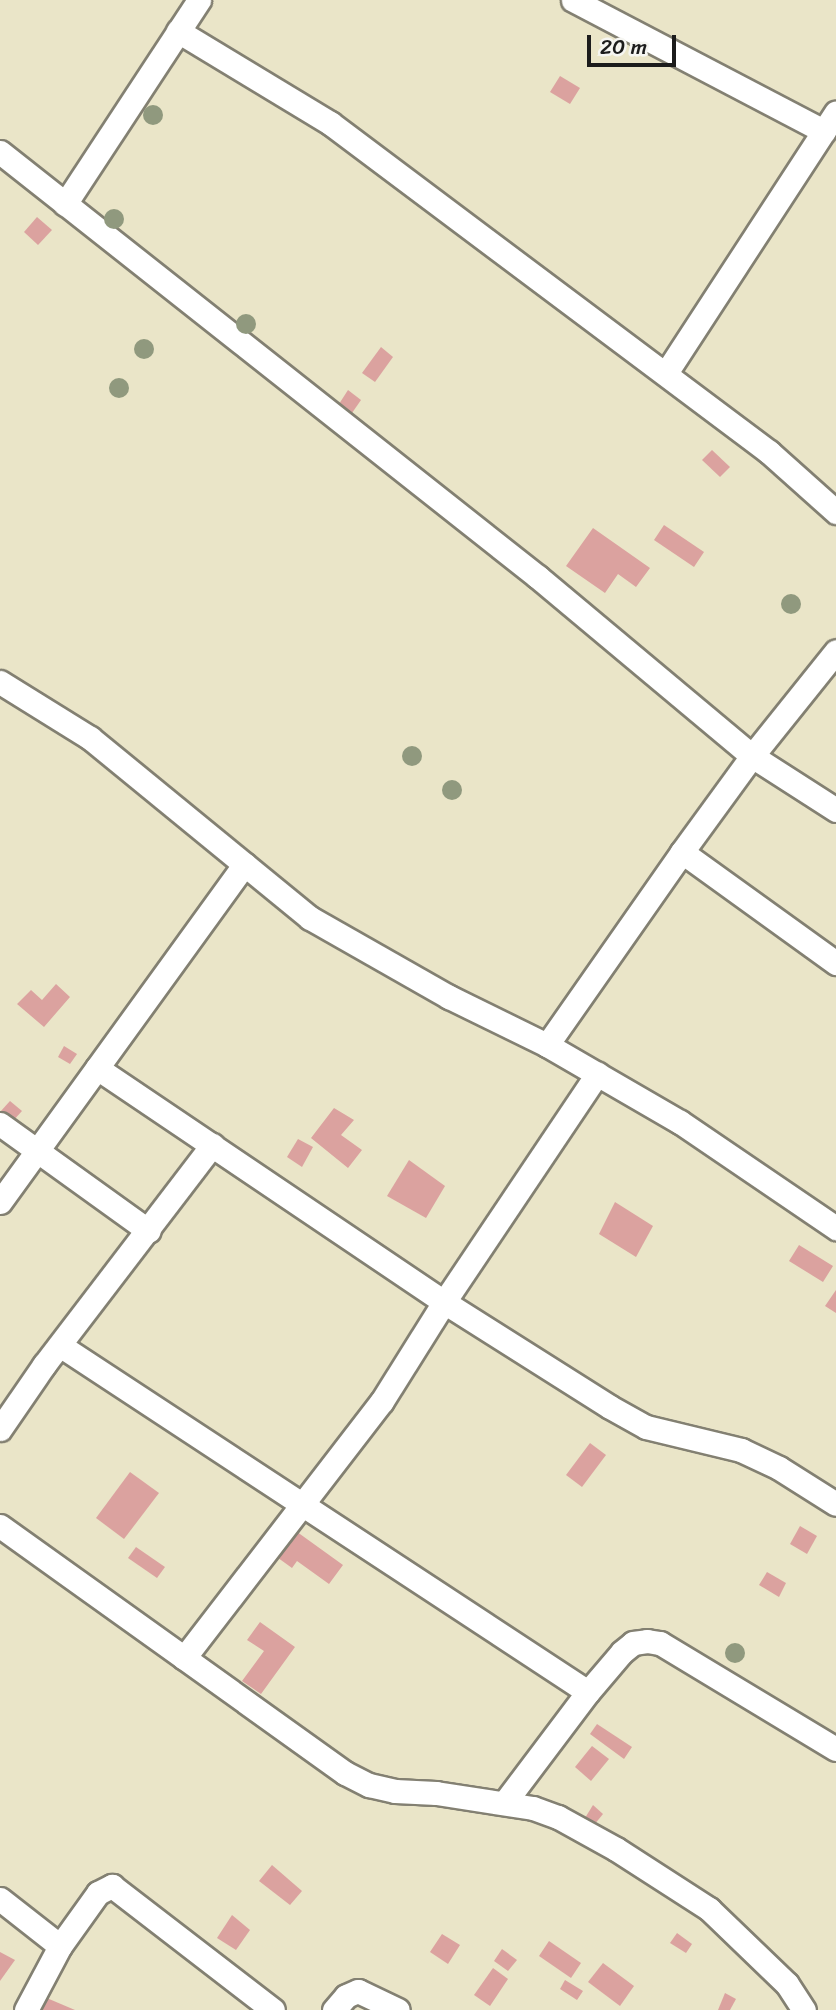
<!DOCTYPE html>
<style>
body{margin:0}
#map{position:relative;width:836px;height:2010px;overflow:hidden;background:#eae5c8;font-family:Sriracha,sans-serif}
div>[style]{position:absolute}
[style*='--x']{left:calc(var(--x)*1px);top:calc(var(--y)*1px);width:calc(var(--w)*1px);rotate:calc(var(--a)*1deg)}
.building>*{inset:0;background:#dba29f}
.roads{filter:drop-shadow(2px 0 #838072) drop-shadow(-2px 0 #838072) drop-shadow(0 2px #838072) drop-shadow(0 -2px #838072)}
.minor>*{height:23px;margin:-11.5px;padding:0 11.5px;transform-origin:11.5px;border-radius:11.5px;background:#fff}
.trees>*{width:20px;height:20px;margin:-10px;border-radius:50%;background:#90997e}
span{translate:-50% -50%;white-space:nowrap;text-align:center;line-height:1.15;-webkit-text-stroke:5px #f6f6f2;paint-order:stroke}
.scale{position:absolute;left:587px;top:35px;width:89px;height:32px;box-sizing:border-box;border:4px solid #1c1c1c;border-top:0;padding-left:9px;font-size:21px;line-height:24px;white-space:nowrap;color:#1c1c1c;-webkit-text-stroke:5px #f6f6f2;paint-order:stroke}
</style>
<div id="map">
<div class="building">
<div style="clip-path:polygon(560px 76px,580px 88px,570px 104px,550px 92px)"></div>
<div style="clip-path:polygon(37px 217px,52px 230px,38px 245px,24px 232px)"></div>
<div style="clip-path:polygon(381px 347px,393px 357px,375px 382px,362px 373px)"></div>
<div style="clip-path:polygon(348px 390px,361px 400px,352px 413px,339px 404px)"></div>
<div style="clip-path:polygon(712px 450px,730px 467px,720px 477px,702px 460px)"></div>
<div style="clip-path:polygon(664px 525px,704px 552px,694px 567px,654px 540px)"></div>
<div style="clip-path:polygon(593px 528px,650px 568px,636px 587px,618px 574px,605px 593px,566px 566px)"></div>
<div style="clip-path:polygon(56px 984px,70px 997px,44px 1027px,17px 1004px,31px 990px,42px 1000px)"></div>
<div style="clip-path:polygon(64px 1046px,77px 1054px,70px 1064px,58px 1057px)"></div>
<div style="clip-path:polygon(10px 1101px,22px 1111px,12px 1122px,0 1112px)"></div>
<div style="clip-path:polygon(334px 1108px,354px 1120px,341px 1135px,362px 1150px,348px 1168px,311px 1138px)"></div>
<div style="clip-path:polygon(298px 1139px,313px 1147px,302px 1167px,287px 1157px)"></div>
<div style="clip-path:polygon(409px 1160px,445px 1186px,426px 1218px,387px 1196px)"></div>
<div style="clip-path:polygon(615px 1202px,653px 1226px,636px 1257px,599px 1234px)"></div>
<div style="clip-path:polygon(799px 1245px,833px 1266px,823px 1282px,789px 1261px)"></div>
<div style="clip-path:polygon(836px 1290px,836px 1313px,825px 1306px)"></div>
<div style="clip-path:polygon(590px 1443px,606px 1455px,582px 1487px,566px 1475px)"></div>
<div style="clip-path:polygon(130px 1472px,159px 1493px,124px 1539px,96px 1518px)"></div>
<div style="clip-path:polygon(800px 1526px,817px 1536px,807px 1554px,790px 1544px)"></div>
<div style="clip-path:polygon(293px 1529px,343px 1565px,329px 1584px,297px 1561px,292px 1568px,274px 1555px)"></div>
<div style="clip-path:polygon(136px 1547px,165px 1567px,157px 1578px,128px 1558px)"></div>
<div style="clip-path:polygon(767px 1572px,786px 1583px,779px 1597px,759px 1585px)"></div>
<div style="clip-path:polygon(260px 1622px,295px 1647px,261px 1694px,242px 1681px,264px 1651px,247px 1640px)"></div>
<div style="clip-path:polygon(597px 1724px,632px 1747px,624px 1759px,590px 1734px)"></div>
<div style="clip-path:polygon(592px 1746px,609px 1759px,591px 1781px,575px 1767px)"></div>
<div style="clip-path:polygon(593px 1805px,603px 1814px,594px 1825px,585px 1818px)"></div>
<div style="clip-path:polygon(272px 1865px,302px 1891px,290px 1905px,259px 1881px)"></div>
<div style="clip-path:polygon(232px 1915px,250px 1930px,236px 1950px,217px 1938px)"></div>
<div style="clip-path:polygon(677px 1933px,692px 1944px,686px 1953px,670px 1943px)"></div>
<div style="clip-path:polygon(442px 1934px,460px 1945px,448px 1964px,430px 1952px)"></div>
<div style="clip-path:polygon(549px 1941px,581px 1963px,571px 1978px,539px 1956px)"></div>
<div style="clip-path:polygon(502px 1949px,517px 1960px,508px 1971px,494px 1961px)"></div>
<div style="clip-path:polygon(0 1952px,15px 1960px,0 1981px)"></div>
<div style="clip-path:polygon(603px 1963px,634px 1986px,620px 2006px,588px 1982px)"></div>
<div style="clip-path:polygon(493px 1968px,508px 1979px,490px 2006px,474px 1995px)"></div>
<div style="clip-path:polygon(565px 1980px,583px 1991px,577px 2000px,560px 1989px)"></div>
<div style="clip-path:polygon(725px 1993px,736px 1999px,730px 2010px,718px 2010px)"></div>
<div style="clip-path:polygon(42px 1996px,75px 2010px,36px 2010px)"></div>
</div>
<div class="roads">
<div class="minor">
<div style="--x:573;--y:0;--w:283;--a:27.6"></div>
<div style="--x:178;--y:31;--w:178;--a:31.2"></div>
<div style="--x:330;--y:123;--w:549;--a:36.85"></div>
<div style="--x:769;--y:452;--w:90;--a:41.8"></div>
<div style="--x:0;--y:152;--w:686;--a:38.31"></div>
<div style="--x:538;--y:577;--w:279;--a:39.9"></div>
<div style="--x:752;--y:756;--w:100;--a:32.7"></div>
<div style="--x:65;--y:204;--w:244;--a:-56.7"></div>
<div style="--x:666;--y:373;--w:311;--a:-56.9"></div>
<div style="--x:0;--y:682;--w:106;--a:31.9"></div>
<div style="--x:90;--y:738;--w:284;--a:39.3"></div>
<div style="--x:310;--y:918;--w:160;--a:29.6"></div>
<div style="--x:449;--y:997;--w:109;--a:26.1"></div>
<div style="--x:547;--y:1045;--w:154;--a:30.1"></div>
<div style="--x:680;--y:1122;--w:189;--a:34.2"></div>
<div style="--x:682;--y:852;--w:190;--a:35.8"></div>
<div style="--x:547;--y:1045;--w:236;--a:-55"></div>
<div style="--x:682;--y:852;--w:119;--a:-53.9"></div>
<div style="--x:752;--y:756;--w:134;--a:-51.3"></div>
<div style="--x:97;--y:1068;--w:419;--a:34"></div>
<div style="--x:444;--y:1302;--w:196;--a:32.3"></div>
<div style="--x:610;--y:1407;--w:41;--a:29.1"></div>
<div style="--x:646;--y:1427;--w:98;--a:13.6"></div>
<div style="--x:741;--y:1450;--w:42;--a:25.3"></div>
<div style="--x:779;--y:1468;--w:67;--a:32.3"></div>
<div style="--x:0;--y:1124;--w:183;--a:35.7"></div>
<div style="--x:0;--y:1202;--w:417;--a:-54.1"></div>
<div style="--x:61;--y:1346;--w:630;--a:33.29"></div>
<div style="--x:0;--y:1429;--w:78;--a:-55.5"></div>
<div style="--x:44;--y:1365;--w:277;--a:-52.6"></div>
<div style="--x:0;--y:1526;--w:424;--a:35.6"></div>
<div style="--x:345;--y:1773;--w:27;--a:27"></div>
<div style="--x:369;--y:1785;--w:27;--a:13"></div>
<div style="--x:395;--y:1791;--w:41;--a:2.8"></div>
<div style="--x:436;--y:1793;--w:98;--a:8.8"></div>
<div style="--x:533;--y:1808;--w:27;--a:20"></div>
<div style="--x:558;--y:1817;--w:66;--a:28.9"></div>
<div style="--x:616;--y:1849;--w:111;--a:32.8"></div>
<div style="--x:709;--y:1909;--w:108;--a:43.9"></div>
<div style="--x:787;--y:1984;--w:31;--a:57"></div>
<div style="--x:184;--y:1658;--w:324;--a:-52.4"></div>
<div style="--x:382;--y:1401;--w:117;--a:-57.9"></div>
<div style="--x:444;--y:1302;--w:275;--a:-56.1"></div>
<div style="--x:505;--y:1802;--w:138;--a:-53"></div>
<div style="--x:588;--y:1692;--w:52;--a:-49.6"></div>
<div style="--x:622;--y:1652;--w:14;--a:-39"></div>
<div style="--x:633;--y:1643;--w:14;--a:-8"></div>
<div style="--x:647;--y:1641;--w:13;--a:9"></div>
<div style="--x:660;--y:1643;--w:205;--a:31.1"></div>
<div style="--x:0;--y:1899;--w:76;--a:38.1"></div>
<div style="--x:26;--y:2010;--w:72;--a:-62"></div>
<div style="--x:60;--y:1946;--w:65;--a:-54.4"></div>
<div style="--x:98;--y:1893;--w:16;--a:-27"></div>
<div style="--x:112;--y:1886;--w:203;--a:37.6"></div>
<div style="--x:334;--y:2010;--w:18;--a:-49"></div>
<div style="--x:346;--y:1996;--w:13;--a:-23"></div>
<div style="--x:358;--y:1991;--w:44;--a:25.4"></div>
</div>
</div>
<div class="trees">
<div style="left:153px;top:115px"></div>
<div style="left:114px;top:219px"></div>
<div style="left:246px;top:324px"></div>
<div style="left:144px;top:349px"></div>
<div style="left:119px;top:388px"></div>
<div style="left:791px;top:604px"></div>
<div style="left:412px;top:756px"></div>
<div style="left:452px;top:790px"></div>
<div style="left:735px;top:1653px"></div>
</div>
<div class="scale">20 m</div>
</div>
